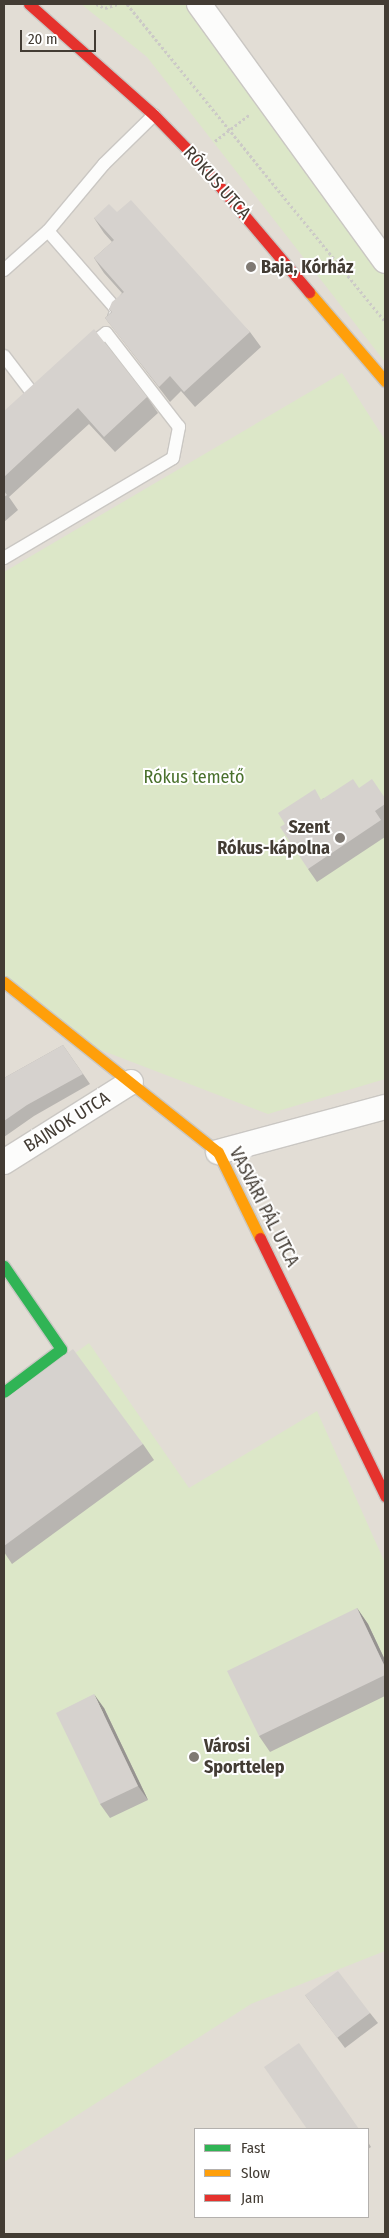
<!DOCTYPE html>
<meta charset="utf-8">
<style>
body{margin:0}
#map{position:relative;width:389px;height:2238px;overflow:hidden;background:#eeebe7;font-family:"Fira Sans Condensed",sans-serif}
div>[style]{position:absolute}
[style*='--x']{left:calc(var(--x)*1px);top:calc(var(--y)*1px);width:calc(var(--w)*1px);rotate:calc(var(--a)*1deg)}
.residential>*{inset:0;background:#e2ddd5}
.green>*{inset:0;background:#dce7c8}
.path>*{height:3px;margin-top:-1.5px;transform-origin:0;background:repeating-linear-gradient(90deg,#cccac7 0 2.5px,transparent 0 5px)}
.roads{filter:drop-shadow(1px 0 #cac7c3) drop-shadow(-1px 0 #cac7c3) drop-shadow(0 1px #cac7c3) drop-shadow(0 -1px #cac7c3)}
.lane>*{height:12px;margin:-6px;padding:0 6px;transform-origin:6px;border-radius:6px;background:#fcfcfb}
.street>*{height:24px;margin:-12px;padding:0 12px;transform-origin:12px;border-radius:12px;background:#fcfcfb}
.fast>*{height:11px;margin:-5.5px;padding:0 5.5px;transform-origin:5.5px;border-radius:5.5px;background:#30b455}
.slow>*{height:11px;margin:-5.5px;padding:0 5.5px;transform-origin:5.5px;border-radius:5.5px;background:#ff9f0a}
.jam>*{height:11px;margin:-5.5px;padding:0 5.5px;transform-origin:5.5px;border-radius:5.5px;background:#e5322d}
.wall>*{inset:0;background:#b8b5b1}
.shaded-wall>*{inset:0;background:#969390}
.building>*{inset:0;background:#d6d2ce}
.dots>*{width:14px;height:14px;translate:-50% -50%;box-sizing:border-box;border:2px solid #fff;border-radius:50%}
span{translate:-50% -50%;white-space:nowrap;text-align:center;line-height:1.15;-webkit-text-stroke:4px #fff;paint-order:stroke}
.street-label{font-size:18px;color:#433c34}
.poi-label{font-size:18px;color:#433c34;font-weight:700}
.left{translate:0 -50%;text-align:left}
.right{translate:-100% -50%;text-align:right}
.park-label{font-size:18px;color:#49702c}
.frame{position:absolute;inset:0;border:5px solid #433c34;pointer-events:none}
.legend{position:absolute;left:194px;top:2128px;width:175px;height:90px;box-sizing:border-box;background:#fff;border:1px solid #b4b1ae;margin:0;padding:6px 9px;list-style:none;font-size:15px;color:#433c34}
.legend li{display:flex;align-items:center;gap:10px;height:25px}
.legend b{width:25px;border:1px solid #b4b1ae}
.scale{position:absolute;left:20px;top:30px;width:76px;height:22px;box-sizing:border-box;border:2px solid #433c34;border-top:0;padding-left:6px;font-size:15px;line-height:18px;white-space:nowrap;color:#433c34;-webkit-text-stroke:4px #fff;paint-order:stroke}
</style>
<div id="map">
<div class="residential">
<div style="clip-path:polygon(evenodd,4px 4px,385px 4px,385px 2234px,4px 2234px,4px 4px,195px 2129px,368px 2129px,368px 2217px,195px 2217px,195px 2129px)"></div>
</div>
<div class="green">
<div style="clip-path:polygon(81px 4px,190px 4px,385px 266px,385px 362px,147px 57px)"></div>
<div style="clip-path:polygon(342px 373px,385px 440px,385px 1079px,268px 1114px,85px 1044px,4px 982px,4px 572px)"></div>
<div style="clip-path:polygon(89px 1343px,189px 1488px,317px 1411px,385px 1563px,385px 1951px,251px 2004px,4px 2162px,4px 1405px)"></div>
</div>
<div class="path">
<div style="--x:96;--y:4;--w:10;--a:24"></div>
<div style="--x:105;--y:8;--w:14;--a:-17"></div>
<div style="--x:127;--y:4;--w:409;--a:50.9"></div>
<div style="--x:215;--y:141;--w:43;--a:-37.4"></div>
</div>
<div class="roads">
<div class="lane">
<div style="--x:48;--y:231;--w:87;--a:-50.1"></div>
<div style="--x:104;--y:164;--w:70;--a:-44.4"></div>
<div style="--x:4;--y:270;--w:59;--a:-41.6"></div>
<div style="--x:48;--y:231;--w:105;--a:48.9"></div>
<div style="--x:117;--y:310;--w:8;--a:113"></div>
<div style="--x:4;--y:356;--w:43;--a:52.6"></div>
<div style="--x:4;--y:558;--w:196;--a:-30.6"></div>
<div style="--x:173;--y:458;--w:32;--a:-79"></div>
<div style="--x:179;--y:427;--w:119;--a:-127.8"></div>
<div style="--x:106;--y:333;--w:24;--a:142"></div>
</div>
<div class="street">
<div style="--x:199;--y:4;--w:317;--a:54.1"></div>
<div style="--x:218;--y:1152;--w:173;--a:-15.1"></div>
<div style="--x:4;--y:1162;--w:150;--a:-32.2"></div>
</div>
<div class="fast">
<div style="--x:4;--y:1266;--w:101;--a:55.5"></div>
<div style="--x:61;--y:1349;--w:71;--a:143"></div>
</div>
<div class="slow">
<div style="--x:309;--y:292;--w:117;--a:49.5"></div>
<div style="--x:4;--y:982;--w:273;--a:38.5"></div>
<div style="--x:218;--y:1152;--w:96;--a:64"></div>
</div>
<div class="jam">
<div style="--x:29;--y:4;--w:167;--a:41.6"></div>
<div style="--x:154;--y:115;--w:59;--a:45.7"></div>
<div style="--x:195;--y:157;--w:177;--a:49.8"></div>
<div style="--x:260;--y:1238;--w:287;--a:64.1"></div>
</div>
</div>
<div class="wall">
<div style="clip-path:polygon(117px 212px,250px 332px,261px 347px,195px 407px,181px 391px,170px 402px,116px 332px,105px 318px,111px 312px,109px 309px,122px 293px,104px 273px,94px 258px,112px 242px,104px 233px,94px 218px)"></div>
<div style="clip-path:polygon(147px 397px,158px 413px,115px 452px,89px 424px,9px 497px,18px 510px,4px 522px,4px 411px)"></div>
<div style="clip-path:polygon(359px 788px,385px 798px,385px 837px,317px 882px,308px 869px,322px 799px)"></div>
<div style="clip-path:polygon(63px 1045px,90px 1084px,34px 1116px,4px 1137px,4px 1078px)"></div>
<div style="clip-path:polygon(4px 1400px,143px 1444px,154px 1460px,12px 1564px,4px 1552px)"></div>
<div style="clip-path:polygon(357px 1608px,368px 1624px,385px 1660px,385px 1696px,270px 1752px,259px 1736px)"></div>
<div style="clip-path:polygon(104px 1708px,148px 1800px,110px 1818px,100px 1804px)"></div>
<div style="clip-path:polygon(305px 1995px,370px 2013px,378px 2023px,345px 2048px)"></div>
<div style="clip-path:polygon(368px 2142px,371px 2147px,368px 2149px)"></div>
</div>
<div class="shaded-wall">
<div style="clip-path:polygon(357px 1608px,368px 1624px,385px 1660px,385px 1667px)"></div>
<div style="clip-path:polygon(94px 1694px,104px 1708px,148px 1800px,138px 1786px)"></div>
</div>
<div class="building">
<div style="clip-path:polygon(131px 200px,250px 332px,184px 392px,170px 376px,159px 387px,105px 318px,112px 312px,109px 309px,112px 302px,124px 292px,94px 258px,114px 240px,94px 218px,109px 204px,117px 212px)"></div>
<div style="clip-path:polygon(94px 329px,147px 397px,104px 437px,78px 408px,4px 477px,4px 411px)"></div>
<div style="clip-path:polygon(4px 491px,7px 495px,4px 497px)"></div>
<div style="clip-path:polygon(353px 779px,359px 788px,372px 779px,385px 798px,385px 804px,375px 811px,381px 820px,308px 869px,280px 827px,285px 824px,278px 813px,315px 789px,321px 800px)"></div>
<div style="clip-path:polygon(63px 1045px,83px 1074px,27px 1105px,4px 1121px,4px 1078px)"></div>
<div style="clip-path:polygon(73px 1349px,143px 1444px,4px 1546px,4px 1400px)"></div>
<div style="clip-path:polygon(357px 1608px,385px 1667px,385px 1675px,259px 1736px,227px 1671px)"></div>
<div style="clip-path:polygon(94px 1694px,138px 1786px,100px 1804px,56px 1713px)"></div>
<div style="clip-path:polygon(338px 1971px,370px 2013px,337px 2038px,305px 1995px)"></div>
<div style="clip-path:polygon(299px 2043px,359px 2129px,307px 2129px,264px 2067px)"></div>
</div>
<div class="dots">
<div style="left:251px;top:267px;background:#7f7973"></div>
<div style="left:340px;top:838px;background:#7f7973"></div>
<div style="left:194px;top:1757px;background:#7f7973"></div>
</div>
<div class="street-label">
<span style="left:217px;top:183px;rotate:48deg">RÓKUS UTCA</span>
<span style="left:67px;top:1122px;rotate:-32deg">BAJNOK UTCA</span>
<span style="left:264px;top:1207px;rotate:63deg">VASVÁRI PÁL UTCA</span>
</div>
<div class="poi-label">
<span class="left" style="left:261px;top:267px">Baja, Kórház</span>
<span class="right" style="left:330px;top:838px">Szent<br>Rókus-kápolna</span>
<span class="left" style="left:204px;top:1757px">Városi<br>Sporttelep</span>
</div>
<div class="park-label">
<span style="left:194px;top:777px">Rókus temető</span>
</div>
<div class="frame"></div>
<ul class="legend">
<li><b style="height:6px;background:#30b455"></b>Fast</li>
<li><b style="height:6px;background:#ff9f0a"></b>Slow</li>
<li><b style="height:6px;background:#e5322d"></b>Jam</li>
</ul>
<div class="scale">20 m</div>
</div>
